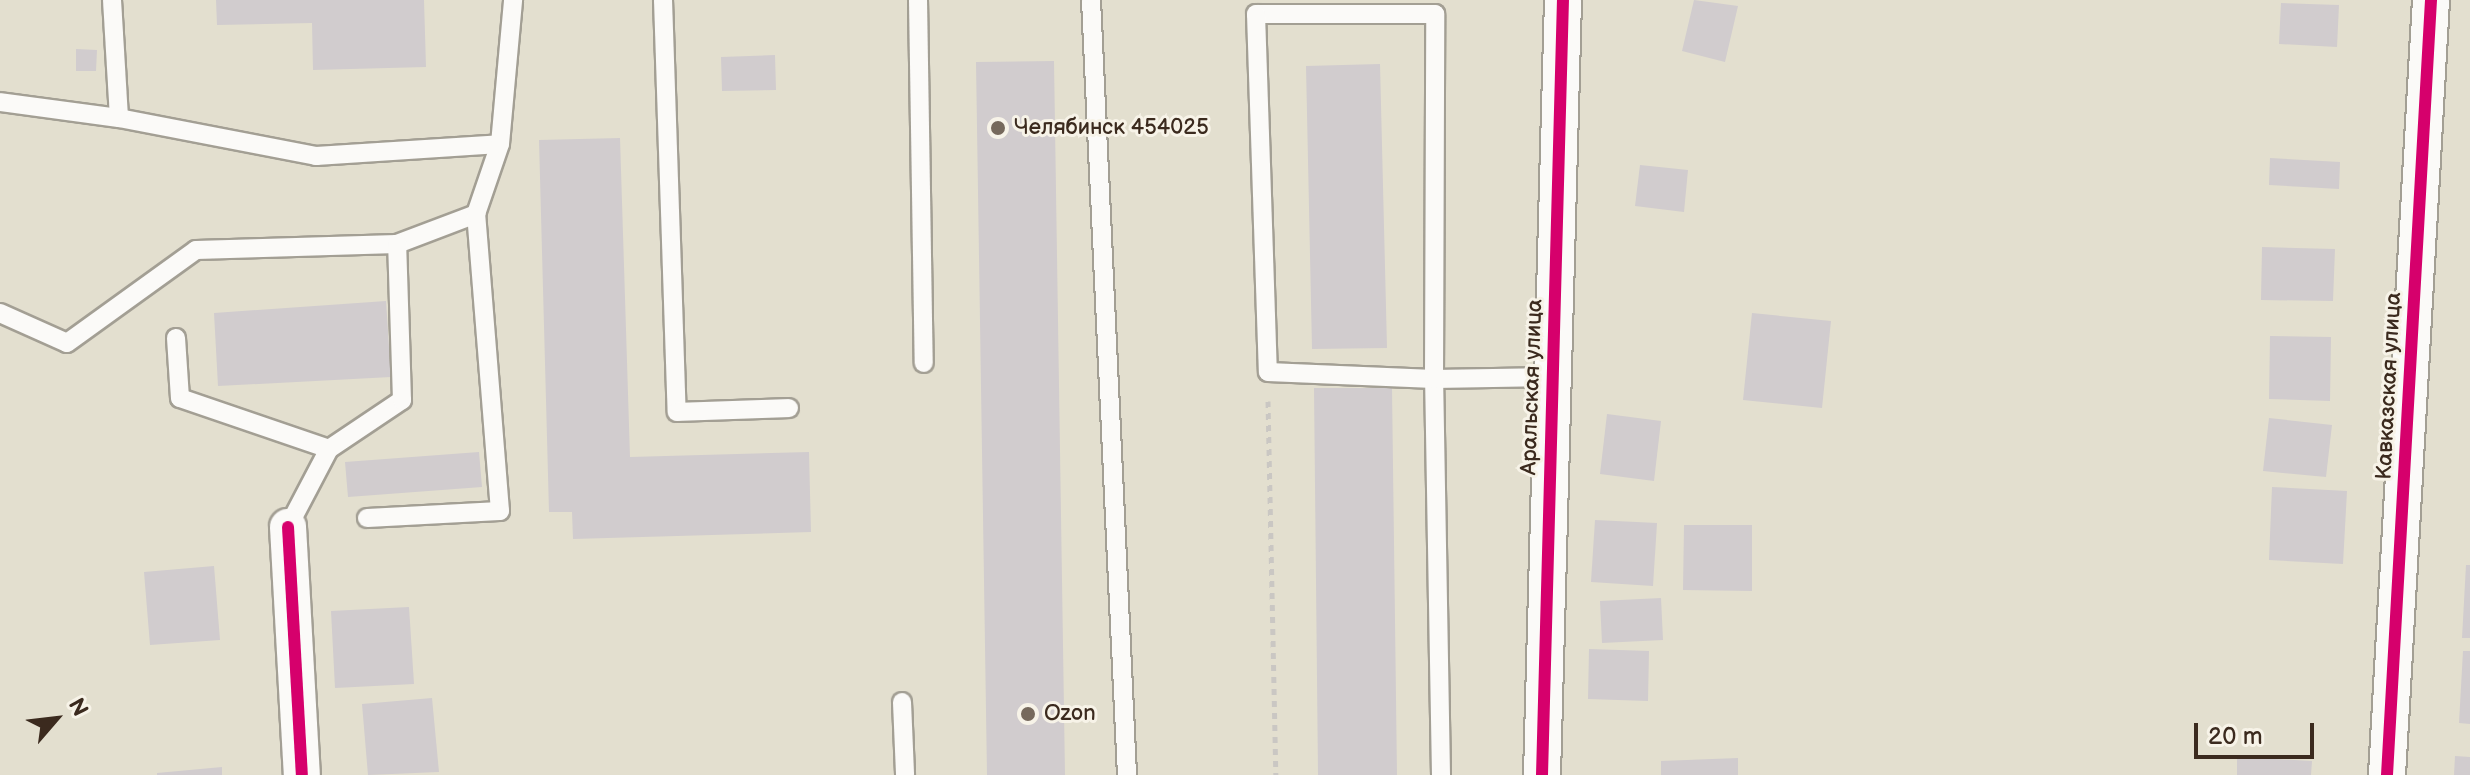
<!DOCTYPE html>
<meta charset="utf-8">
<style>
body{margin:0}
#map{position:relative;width:2470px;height:775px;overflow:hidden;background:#e3dfcf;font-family:"Balsamiq Sans",sans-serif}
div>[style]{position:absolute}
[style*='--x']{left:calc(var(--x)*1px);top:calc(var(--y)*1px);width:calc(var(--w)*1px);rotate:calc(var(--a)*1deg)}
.building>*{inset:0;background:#d1ccce}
.path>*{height:5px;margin-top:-2.5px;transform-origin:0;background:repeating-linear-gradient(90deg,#cac7c3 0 6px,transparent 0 12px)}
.roads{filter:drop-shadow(2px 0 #a39f94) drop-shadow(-2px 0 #a39f94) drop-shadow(0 2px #a39f94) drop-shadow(0 -2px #a39f94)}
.lane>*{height:18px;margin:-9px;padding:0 9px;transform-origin:9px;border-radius:9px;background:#fbfaf8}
.street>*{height:36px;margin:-18px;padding:0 18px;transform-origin:18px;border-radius:18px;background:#fbfaf8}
.cycleway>*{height:12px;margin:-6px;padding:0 6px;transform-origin:6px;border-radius:6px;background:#d6006c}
.dots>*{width:22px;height:22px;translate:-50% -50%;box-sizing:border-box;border:4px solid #f7f3e8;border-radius:50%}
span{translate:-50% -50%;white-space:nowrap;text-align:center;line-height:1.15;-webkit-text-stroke:6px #f7f3e8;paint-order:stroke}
.poi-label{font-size:22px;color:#3b2a1e}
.left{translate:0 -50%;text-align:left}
.street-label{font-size:22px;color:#3b2a1e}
.north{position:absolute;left:16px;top:679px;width:80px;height:80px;-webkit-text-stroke:6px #f7f3e8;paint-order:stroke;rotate:62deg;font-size:22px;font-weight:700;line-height:32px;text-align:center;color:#3b2a1e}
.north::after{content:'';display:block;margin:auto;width:28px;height:36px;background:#3b2a1e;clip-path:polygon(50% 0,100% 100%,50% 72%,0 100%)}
.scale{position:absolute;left:2194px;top:723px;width:120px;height:36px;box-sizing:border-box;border:4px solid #3b2a1e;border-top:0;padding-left:10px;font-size:24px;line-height:28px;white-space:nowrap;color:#3b2a1e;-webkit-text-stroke:6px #f7f3e8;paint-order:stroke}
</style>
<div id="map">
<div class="building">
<div style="clip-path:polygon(216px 0,424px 0,426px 67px,313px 70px,312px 23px,217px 25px)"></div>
<div style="clip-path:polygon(1694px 0,1738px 6px,1725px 62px,1682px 51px)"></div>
<div style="clip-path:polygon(2281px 3px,2339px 5px,2337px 47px,2279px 44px)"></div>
<div style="clip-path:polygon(76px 49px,97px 50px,96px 71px,76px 71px)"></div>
<div style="clip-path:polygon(775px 55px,776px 90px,722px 91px,721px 57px)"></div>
<div style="clip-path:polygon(1054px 61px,1065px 775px,987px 775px,976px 62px)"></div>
<div style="clip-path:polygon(1380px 64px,1387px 348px,1312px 349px,1306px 66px)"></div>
<div style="clip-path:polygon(620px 138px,630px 457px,809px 452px,811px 532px,573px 539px,572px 512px,549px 512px,539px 140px)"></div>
<div style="clip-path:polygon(2270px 158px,2340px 162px,2339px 189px,2269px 185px)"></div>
<div style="clip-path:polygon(1640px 165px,1688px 170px,1684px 212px,1635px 206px)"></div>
<div style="clip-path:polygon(2262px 247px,2335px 249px,2333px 301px,2261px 300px)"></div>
<div style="clip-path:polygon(386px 301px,391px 377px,218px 386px,214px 313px)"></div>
<div style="clip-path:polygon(1752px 313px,1831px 321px,1822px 408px,1743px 400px)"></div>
<div style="clip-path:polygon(2270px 336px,2331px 337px,2330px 401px,2269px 399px)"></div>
<div style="clip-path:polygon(1314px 388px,1392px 388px,1397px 775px,1318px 775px)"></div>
<div style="clip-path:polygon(1607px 414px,1661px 421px,1654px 481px,1600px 474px)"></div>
<div style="clip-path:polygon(2269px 418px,2332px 425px,2326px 477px,2263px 471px)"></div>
<div style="clip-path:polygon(479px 452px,482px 487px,348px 497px,345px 462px)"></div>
<div style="clip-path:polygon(2272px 487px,2347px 491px,2343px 564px,2269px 560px)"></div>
<div style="clip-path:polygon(1595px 520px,1657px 523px,1653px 586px,1591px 582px)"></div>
<div style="clip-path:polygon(1684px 525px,1752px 525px,1752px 591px,1683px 590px)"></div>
<div style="clip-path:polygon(2466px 565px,2470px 565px,2470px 638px,2462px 638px)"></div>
<div style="clip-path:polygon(214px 566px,220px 640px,150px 645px,144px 572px)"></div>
<div style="clip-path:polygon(1661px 598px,1663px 640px,1602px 643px,1600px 601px)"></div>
<div style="clip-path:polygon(409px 607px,414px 684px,335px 688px,331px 611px)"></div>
<div style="clip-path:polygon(1589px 649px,1649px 651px,1648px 701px,1588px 699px)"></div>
<div style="clip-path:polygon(2463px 651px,2470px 651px,2470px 724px,2459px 723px)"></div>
<div style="clip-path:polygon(432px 698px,439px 772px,368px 775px,362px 704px)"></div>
<div style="clip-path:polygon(2455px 756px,2470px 757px,2470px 775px,2454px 775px)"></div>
<div style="clip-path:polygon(2237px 757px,2312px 761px,2311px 775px,2237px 775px)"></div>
<div style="clip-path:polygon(1738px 758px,1738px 775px,1661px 775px,1661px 761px)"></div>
<div style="clip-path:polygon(222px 767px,222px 775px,157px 775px,157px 773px)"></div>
</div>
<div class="path">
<div style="--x:1268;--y:401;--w:374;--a:88.8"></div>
</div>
<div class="roads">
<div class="lane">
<div style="--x:112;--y:0;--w:118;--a:86.6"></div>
<div style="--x:119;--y:118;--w:201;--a:10.9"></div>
<div style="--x:316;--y:156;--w:184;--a:-3.7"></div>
<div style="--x:663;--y:0;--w:412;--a:88.1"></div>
<div style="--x:677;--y:412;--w:112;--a:-2"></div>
<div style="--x:918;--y:0;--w:363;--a:89.1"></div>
<div style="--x:1091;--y:0;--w:776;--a:87.34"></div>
<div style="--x:0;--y:102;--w:120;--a:7.7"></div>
<div style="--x:0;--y:313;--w:73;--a:24.1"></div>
<div style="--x:67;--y:343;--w:159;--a:-35.8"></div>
<div style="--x:196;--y:250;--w:201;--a:-1.7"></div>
<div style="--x:397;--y:244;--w:85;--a:-20.8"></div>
<div style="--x:176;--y:338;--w:60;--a:86.2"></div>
<div style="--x:180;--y:398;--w:157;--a:18.9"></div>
<div style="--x:367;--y:518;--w:133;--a:-3"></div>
<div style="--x:500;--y:511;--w:298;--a:-94.6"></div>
<div style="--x:476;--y:214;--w:74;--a:-71.1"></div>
<div style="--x:500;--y:144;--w:145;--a:-84.8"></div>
<div style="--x:288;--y:527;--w:88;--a:-62.3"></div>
<div style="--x:329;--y:449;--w:88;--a:-33.9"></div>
<div style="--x:402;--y:400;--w:156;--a:-91.8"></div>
<div style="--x:902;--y:702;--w:73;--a:87.6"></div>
<div style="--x:1441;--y:775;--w:396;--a:-91"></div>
<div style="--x:1434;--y:379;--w:365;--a:-89.8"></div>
<div style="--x:1435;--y:14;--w:179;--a:180"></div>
<div style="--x:1256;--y:14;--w:358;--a:88.1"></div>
<div style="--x:1268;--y:372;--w:166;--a:2.4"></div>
<div style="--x:1434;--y:379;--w:118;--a:-1"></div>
</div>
<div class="street">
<div style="--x:288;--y:527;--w:248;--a:86.8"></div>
<div style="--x:1542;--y:775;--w:775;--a:-88.45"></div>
<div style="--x:2387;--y:775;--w:776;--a:-86.75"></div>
</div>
</div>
<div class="cycleway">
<div style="--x:288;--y:527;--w:248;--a:86.8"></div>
<div style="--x:1542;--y:775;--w:775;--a:-88.45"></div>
<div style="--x:2387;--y:775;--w:776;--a:-86.75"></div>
</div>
<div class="dots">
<div style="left:998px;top:128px;background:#76695c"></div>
<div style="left:1028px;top:714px;background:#76695c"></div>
</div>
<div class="poi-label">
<span class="left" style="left:1014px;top:128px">Челябинск 454025</span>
<span class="left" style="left:1044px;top:714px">Ozon</span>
</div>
<div class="street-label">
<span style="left:2389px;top:386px;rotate:-87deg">Кавказская улица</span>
<span style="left:1532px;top:387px;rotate:-88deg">Аральская улица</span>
</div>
<div class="north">N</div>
<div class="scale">20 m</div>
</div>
